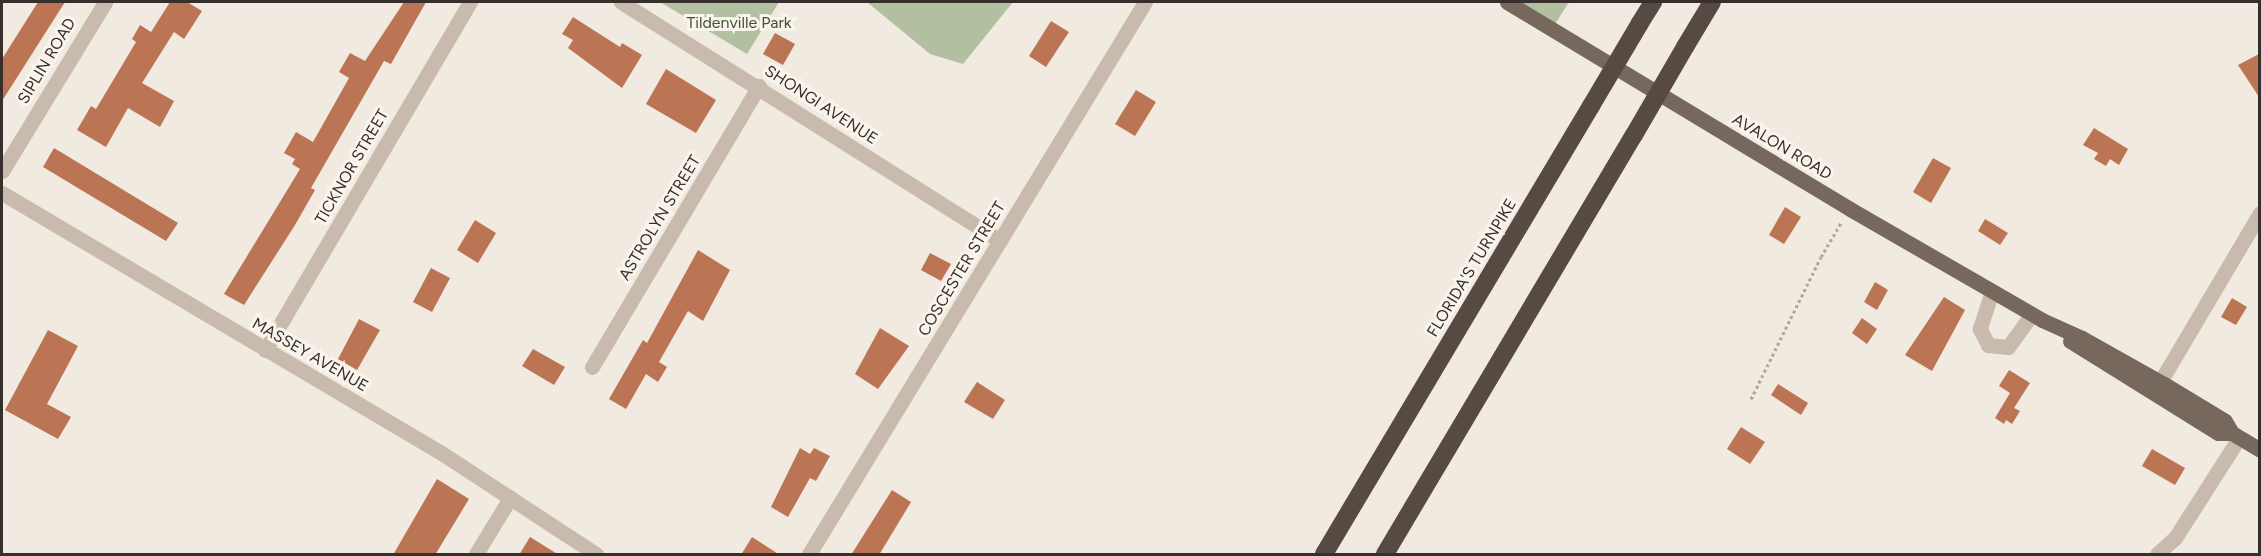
<!DOCTYPE html>
<style>
body{margin:0}
#map{position:relative;width:2261px;height:556px;overflow:hidden;background:#f1eae0;font-family:Figtree,sans-serif}
div>[style]{position:absolute}
[style*='--x']{left:calc(var(--x)*1px);top:calc(var(--y)*1px);width:calc(var(--w)*1px);rotate:calc(var(--a)*1deg)}
.green>*{inset:0;background:#b3bfa1}
.building>*{inset:0;background:#bb7454}
.path>*{height:3px;margin-top:-1.5px;transform-origin:0;background:repeating-linear-gradient(90deg,#b4a597 0 3px,transparent 0 6px)}
.minor>*{height:15px;margin:-7.5px;padding:0 7.5px;transform-origin:7.5px;border-radius:7.5px;background:#c8bbad}
.major>*{height:15px;margin:-7.5px;padding:0 7.5px;transform-origin:7.5px;border-radius:7.5px;background:#77685d}
.highway>*{height:18px;margin:-9px;padding:0 9px;transform-origin:9px;border-radius:9px;background:#574a43}
.highway-bridge>*{height:18px;margin:-9px;padding:0 9px;transform-origin:9px;border-radius:9px;background:#574a43}
span{translate:-50% -50%;white-space:nowrap;text-align:center;line-height:1.15;-webkit-text-stroke:6px #f9f4ec;paint-order:stroke}
.park-label{font-size:16px;color:#445331}
.street-label{font-size:16px;color:#372f2b}
.frame{position:absolute;inset:0;border:3px solid #372f2b;pointer-events:none}
</style>
<div id="map">
<div class="green">
<div style="clip-path:polygon(660px 2px,779px 2px,747px 54px)"></div>
<div style="clip-path:polygon(867px 2px,1013px 2px,963px 64px,930px 54px)"></div>
<div style="clip-path:polygon(1507px 2px,1569px 2px,1552px 29px)"></div>
</div>
<div class="building">
<div style="clip-path:polygon(38px 2px,65px 2px,2px 101px,2px 59px)"></div>
<div style="clip-path:polygon(170px 2px,187px 2px,202px 11px,184px 39px,174px 32px,142px 83px,174px 101px,160px 127px,128px 108px,106px 147px,77px 130px,91px 106px,96px 109px,136px 42px,132px 39px,140px 25px,151px 32px)"></div>
<div style="clip-path:polygon(404px 2px,426px 2px,391px 64px,384px 61px,311px 188px,315px 190px,295px 225px,244px 305px,224px 294px,300px 169px,292px 164px,295px 159px,284px 153px,296px 132px,313px 142px,349px 78px,339px 72px,350px 53px,365px 61px)"></div>
<div style="clip-path:polygon(573px 17px,620px 47px,622px 43px,642px 55px,622px 88px,568px 48px,573px 40px,562px 34px)"></div>
<div style="clip-path:polygon(1051px 21px,1069px 32px,1046px 67px,1029px 56px)"></div>
<div style="clip-path:polygon(775px 33px,795px 44px,783px 65px,763px 54px)"></div>
<div style="clip-path:polygon(2259px 54px,2259px 97px,2238px 65px)"></div>
<div style="clip-path:polygon(666px 69px,716px 100px,696px 133px,646px 104px)"></div>
<div style="clip-path:polygon(1136px 90px,1156px 102px,1135px 136px,1115px 124px)"></div>
<div style="clip-path:polygon(2094px 128px,2128px 149px,2119px 165px,2110px 159px,2106px 166px,2094px 159px,2098px 153px,2083px 145px)"></div>
<div style="clip-path:polygon(54px 148px,178px 223px,166px 241px,43px 167px)"></div>
<div style="clip-path:polygon(1933px 158px,1951px 168px,1931px 203px,1913px 192px)"></div>
<div style="clip-path:polygon(1785px 207px,1801px 217px,1784px 244px,1769px 235px)"></div>
<div style="clip-path:polygon(1985px 219px,2008px 233px,2000px 245px,1978px 231px)"></div>
<div style="clip-path:polygon(475px 220px,496px 233px,478px 263px,457px 250px)"></div>
<div style="clip-path:polygon(698px 250px,730px 270px,703px 321px,688px 311px,659px 362px,667px 367px,658px 382px,646px 374px,626px 409px,609px 399px,643px 340px,647px 343px)"></div>
<div style="clip-path:polygon(930px 253px,951px 264px,941px 281px,921px 270px)"></div>
<div style="clip-path:polygon(431px 268px,450px 278px,432px 312px,413px 302px)"></div>
<div style="clip-path:polygon(1875px 282px,1888px 290px,1877px 310px,1864px 302px)"></div>
<div style="clip-path:polygon(1944px 297px,1965px 310px,1932px 371px,1905px 355px)"></div>
<div style="clip-path:polygon(2232px 298px,2247px 307px,2236px 325px,2221px 317px)"></div>
<div style="clip-path:polygon(1862px 318px,1877px 329px,1867px 344px,1852px 333px)"></div>
<div style="clip-path:polygon(359px 319px,380px 330px,357px 370px,338px 359px)"></div>
<div style="clip-path:polygon(880px 328px,909px 346px,878px 389px,855px 374px)"></div>
<div style="clip-path:polygon(48px 330px,78px 346px,47px 404px,71px 417px,58px 439px,5px 410px)"></div>
<div style="clip-path:polygon(533px 349px,565px 367px,554px 385px,522px 366px)"></div>
<div style="clip-path:polygon(2009px 370px,2030px 383px,2014px 408px,2020px 411px,2012px 424px,2006px 420px,2004px 424px,1995px 418px,2010px 393px,1999px 386px)"></div>
<div style="clip-path:polygon(977px 382px,1005px 400px,993px 419px,964px 402px)"></div>
<div style="clip-path:polygon(1778px 384px,1808px 403px,1801px 415px,1771px 395px)"></div>
<div style="clip-path:polygon(1741px 427px,1765px 442px,1750px 464px,1727px 449px)"></div>
<div style="clip-path:polygon(800px 448px,810px 454px,814px 448px,830px 456px,816px 481px,810px 478px,788px 517px,771px 507px)"></div>
<div style="clip-path:polygon(2152px 449px,2185px 468px,2175px 485px,2142px 466px)"></div>
<div style="clip-path:polygon(437px 479px,469px 499px,435px 555px,393px 555px)"></div>
<div style="clip-path:polygon(892px 490px,911px 502px,879px 555px,851px 555px)"></div>
<div style="clip-path:polygon(530px 537px,559px 555px,519px 555px)"></div>
<div style="clip-path:polygon(752px 537px,780px 555px,741px 555px)"></div>
</div>
<div class="path">
<div style="--x:1751;--y:399;--w:158;--a:-63.8"></div>
<div style="--x:1821;--y:257;--w:42;--a:-59.7"></div>
</div>
<div class="minor">
<div style="--x:621;--y:2;--w:448;--a:32.2"></div>
<div style="--x:2;--y:171;--w:198;--a:-58.6"></div>
<div style="--x:2;--y:193;--w:512;--a:30.62"></div>
<div style="--x:443;--y:454;--w:183;--a:33.2"></div>
<div style="--x:1992;--y:291;--w:40;--a:108"></div>
<div style="--x:1980;--y:329;--w:18;--a:63"></div>
<div style="--x:1988;--y:345;--w:20;--a:6"></div>
<div style="--x:2008;--y:347;--w:41;--a:-54"></div>
<div style="--x:265;--y:350;--w:404;--a:-59.5"></div>
<div style="--x:592;--y:367;--w:327;--a:-59.3"></div>
<div style="--x:2160;--y:382;--w:196;--a:-59.4"></div>
<div style="--x:476;--y:554;--w:66;--a:-58.7"></div>
<div style="--x:809;--y:554;--w:646;--a:-58.67"></div>
<div style="--x:2157;--y:554;--w:24;--a:-42"></div>
<div style="--x:2175;--y:538;--w:119;--a:-57.4"></div>
</div>
<div class="major">
<div style="--x:1507;--y:2;--w:401;--a:31.1"></div>
<div style="--x:1850;--y:209;--w:222;--a:30"></div>
<div style="--x:2042;--y:320;--w:44;--a:24.2"></div>
<div style="--x:2082;--y:338;--w:94;--a:29.3"></div>
<div style="--x:2164;--y:384;--w:71;--a:31.2"></div>
<div style="--x:2225;--y:421;--w:14;--a:60"></div>
<div style="--x:2070;--y:341;--w:174;--a:31.9"></div>
<div style="--x:2218;--y:433;--w:14;--a:0"></div>
<div style="--x:2232;--y:433;--w:33;--a:31"></div>
</div>
<div class="highway">
<div style="--x:1640;--y:23;--w:25;--a:-58"></div>
<div style="--x:1685;--y:47;--w:52;--a:-59"></div>
<div style="--x:1324;--y:554;--w:522;--a:-59.21"></div>
<div style="--x:1385;--y:554;--w:487;--a:-59.3"></div>
</div>
<div class="highway-bridge">
<div style="--x:1591;--y:106;--w:96;--a:-59.4"></div>
<div style="--x:1634;--y:135;--w:102;--a:-59.9"></div>
</div>
<div class="park-label">
<span style="left:739px;top:23px">Tildenville Park</span>
</div>
<div class="street-label">
<span style="left:47px;top:61px;rotate:-59deg">SIPLIN ROAD</span>
<span style="left:821px;top:105px;rotate:33deg">SHONGI AVENUE</span>
<span style="left:1782px;top:147px;rotate:31deg">AVALON ROAD</span>
<span style="left:352px;top:167px;rotate:-60deg">TICKNOR STREET</span>
<span style="left:660px;top:218px;rotate:-59deg">ASTROLYN STREET</span>
<span style="left:1472px;top:268px;rotate:-59deg">FLORIDA'S TURNPIKE</span>
<span style="left:962px;top:269px;rotate:-59deg">COSCESTER STREET</span>
<span style="left:310px;top:355px;rotate:30deg">MASSEY AVENUE</span>
</div>
<div class="frame"></div>
</div>
